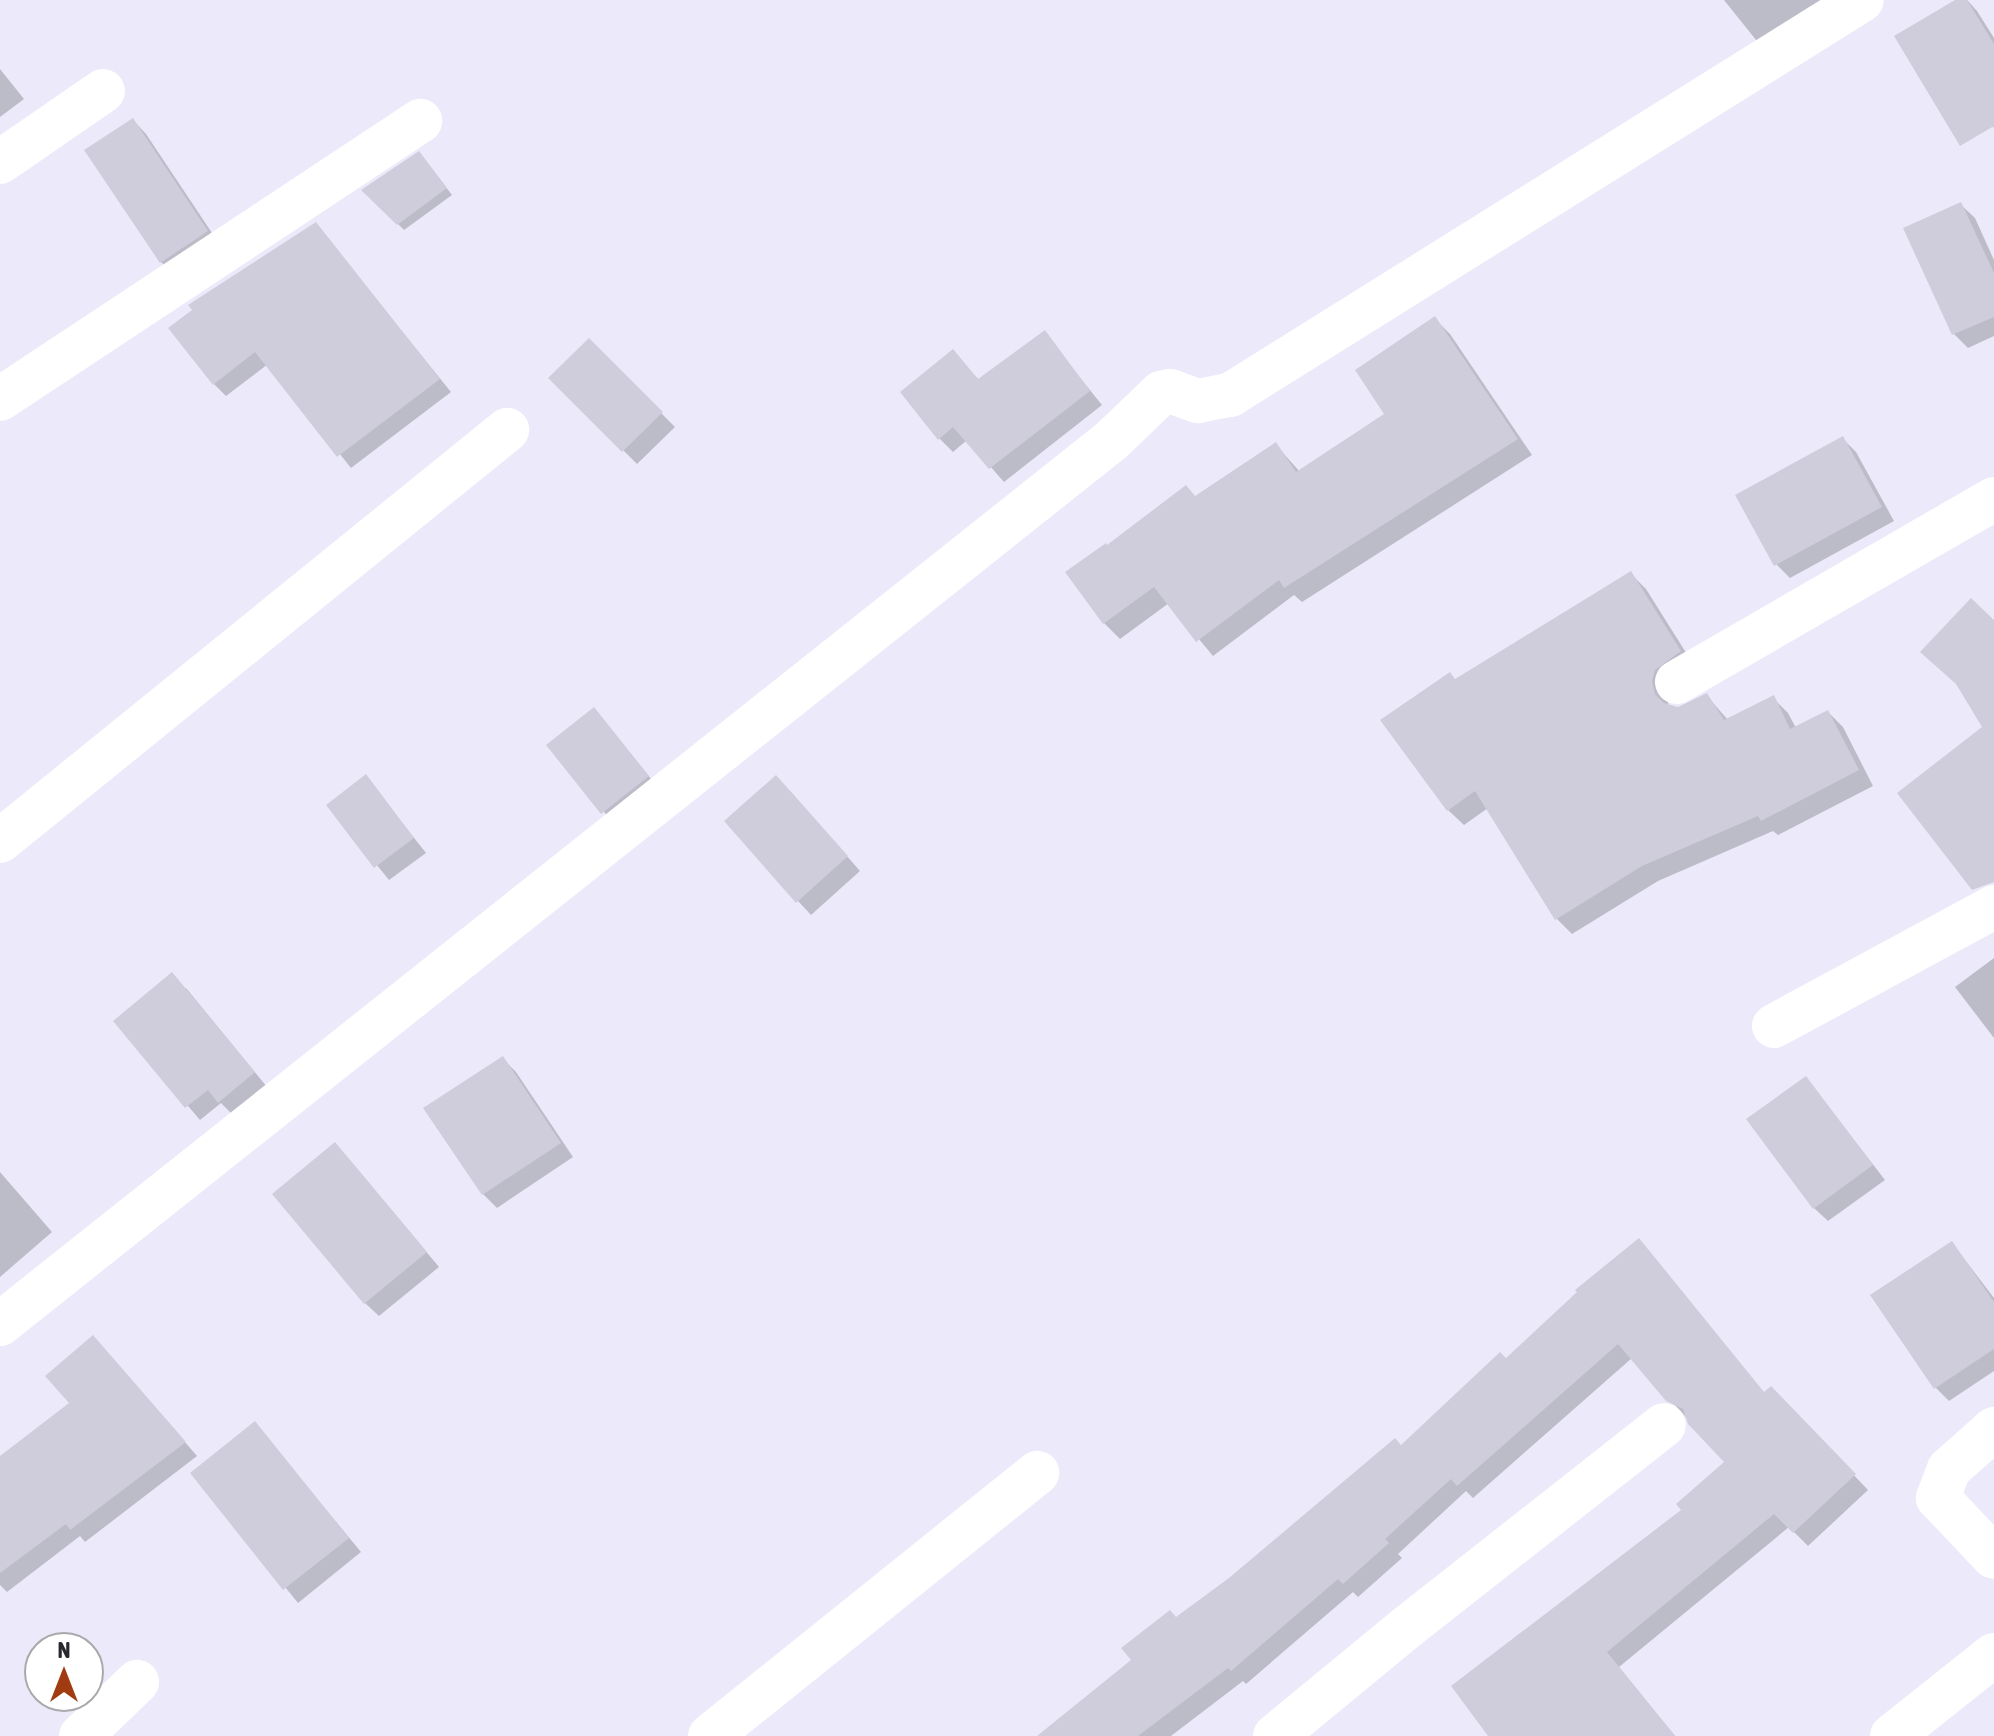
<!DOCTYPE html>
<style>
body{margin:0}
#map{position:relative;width:1994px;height:1736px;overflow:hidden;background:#eceafa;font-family:"Asap Condensed",sans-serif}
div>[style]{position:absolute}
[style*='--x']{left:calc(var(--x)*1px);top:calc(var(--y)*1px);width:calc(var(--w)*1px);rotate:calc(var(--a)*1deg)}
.shadow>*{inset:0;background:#0003}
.building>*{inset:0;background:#cfcddc}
.street>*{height:44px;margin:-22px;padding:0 22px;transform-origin:22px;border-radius:22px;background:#fff}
span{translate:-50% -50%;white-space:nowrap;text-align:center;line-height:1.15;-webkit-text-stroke:7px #fff;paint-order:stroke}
.north{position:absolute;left:24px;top:1632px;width:80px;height:80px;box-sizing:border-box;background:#fff;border:2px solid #a9a9ab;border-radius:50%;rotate:0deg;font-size:22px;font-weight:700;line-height:32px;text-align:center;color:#29282e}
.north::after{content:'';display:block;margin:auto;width:28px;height:36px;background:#a13b12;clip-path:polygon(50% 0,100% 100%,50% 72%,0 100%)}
</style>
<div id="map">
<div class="shadow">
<div style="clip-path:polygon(1724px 0,1833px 0,1764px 50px)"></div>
<div style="clip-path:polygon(1959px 0,1967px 0,1977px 11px,1994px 38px,1994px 129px)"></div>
<div style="clip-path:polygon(0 69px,24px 99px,0 117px)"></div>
<div style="clip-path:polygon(133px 120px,146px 134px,220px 245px,175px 275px,161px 262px)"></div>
<div style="clip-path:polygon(425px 160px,452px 195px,404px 230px,364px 190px)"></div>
<div style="clip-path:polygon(1961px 205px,1975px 218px,1994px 260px,1994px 336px,1968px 348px,1954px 334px,1906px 229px)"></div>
<div style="clip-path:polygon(316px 225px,451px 392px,351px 468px,268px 364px,226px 396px,214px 384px)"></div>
<div style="clip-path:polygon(1435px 319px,1450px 334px,1532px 455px,1302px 602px,1294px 595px,1213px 656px,1169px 603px,1120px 639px,1104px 623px,1067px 572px,1196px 498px,1276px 445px,1300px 472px,1387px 415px)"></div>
<div style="clip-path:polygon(1044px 333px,1102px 405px,1004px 482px,967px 440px,953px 452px,939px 438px,953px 352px,979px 380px)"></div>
<div style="clip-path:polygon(589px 341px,675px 427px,637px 464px,551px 378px)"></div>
<div style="clip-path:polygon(1842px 438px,1856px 452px,1894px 521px,1790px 578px,1776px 564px)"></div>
<div style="clip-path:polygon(1631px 574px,1646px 589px,1695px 667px,1667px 698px,1669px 707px,1678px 709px,1707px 696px,1728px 720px,1773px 698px,1788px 713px,1796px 728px,1828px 712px,1843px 727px,1873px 786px,1778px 835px,1773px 831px,1658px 881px,1572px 934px,1557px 919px,1488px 808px,1464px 825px,1448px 810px,1456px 681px)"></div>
<div style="clip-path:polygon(594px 710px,661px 791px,616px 826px,548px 745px)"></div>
<div style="clip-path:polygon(366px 777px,426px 853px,389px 880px,328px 805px)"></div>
<div style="clip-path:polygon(790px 791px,860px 871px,811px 915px,798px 901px)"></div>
<div style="clip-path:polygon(1994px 958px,1994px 1038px,1955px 987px)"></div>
<div style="clip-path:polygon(186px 988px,267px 1087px,233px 1115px,221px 1103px,200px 1120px,116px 1022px)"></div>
<div style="clip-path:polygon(502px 1058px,516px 1072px,573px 1157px,497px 1208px,483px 1194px)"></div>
<div style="clip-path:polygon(1806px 1078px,1885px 1180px,1828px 1221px,1814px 1208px)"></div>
<div style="clip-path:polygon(348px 1158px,439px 1267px,379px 1316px,365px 1303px)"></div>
<div style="clip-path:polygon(0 1172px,52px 1232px,0 1277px)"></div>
<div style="clip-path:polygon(1639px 1241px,1765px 1394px,1771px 1388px,1868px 1490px,1808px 1546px,1789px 1527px,1619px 1667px,1675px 1736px,1489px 1736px,1727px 1462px,1632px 1358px,1473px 1498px,1466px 1491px,1398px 1554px,1402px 1558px,1358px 1597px,1353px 1592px,1246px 1684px,1243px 1681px,1171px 1736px,1050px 1736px,1176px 1619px,1401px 1447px,1506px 1361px)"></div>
<div style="clip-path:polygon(1952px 1243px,1994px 1298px,1994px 1371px,1949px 1401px,1936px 1388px,1873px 1296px)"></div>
<div style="clip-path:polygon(106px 1351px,197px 1456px,85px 1542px,80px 1536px,7px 1592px,0 1585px,0 1459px,72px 1403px)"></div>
<div style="clip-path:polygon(255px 1424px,361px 1552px,298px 1603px,193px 1473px)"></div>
</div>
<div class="building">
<div style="clip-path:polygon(1955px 0,1967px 0,1994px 44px,1994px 126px,1960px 146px,1894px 36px)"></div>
<div style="clip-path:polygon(133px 118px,208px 231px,160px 263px,84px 150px)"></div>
<div style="clip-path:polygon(419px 151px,447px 188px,397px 225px,361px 190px)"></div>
<div style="clip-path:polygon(1961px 202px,1994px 273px,1994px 317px,1952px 335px,1903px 228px)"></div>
<div style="clip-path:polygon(316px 222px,440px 379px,337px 457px,255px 352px,213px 385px,168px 328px,192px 310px,188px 305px)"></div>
<div style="clip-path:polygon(1435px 316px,1518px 439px,1284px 588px,1279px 580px,1196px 642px,1154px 587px,1103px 624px,1065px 572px,1106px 543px,1107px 545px,1186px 485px,1195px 496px,1276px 442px,1296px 472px,1384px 414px,1355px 370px)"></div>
<div style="clip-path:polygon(1045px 330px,1090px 391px,989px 469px,953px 427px,938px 440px,900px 392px,953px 349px,978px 379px)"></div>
<div style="clip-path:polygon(589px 338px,663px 412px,622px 452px,548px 378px)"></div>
<div style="clip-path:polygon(1843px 436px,1882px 507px,1774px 566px,1735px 495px)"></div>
<div style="clip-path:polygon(1631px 571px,1681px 651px,1655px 670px,1652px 681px,1655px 694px,1664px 703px,1678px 707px,1707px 693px,1724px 720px,1774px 695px,1790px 729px,1828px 710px,1859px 770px,1761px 821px,1758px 816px,1642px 866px,1555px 920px,1475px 791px,1447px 811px,1380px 720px,1450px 672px,1455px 679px)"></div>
<div style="clip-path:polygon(1971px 598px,1994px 620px,1994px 882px,1972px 890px,1897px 793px,1982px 727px,1956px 684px,1920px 652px)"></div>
<div style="clip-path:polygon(594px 707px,649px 776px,601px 814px,546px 745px)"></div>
<div style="clip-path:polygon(366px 774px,414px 838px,374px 868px,326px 805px)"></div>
<div style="clip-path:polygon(776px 775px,848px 856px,796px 903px,724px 821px)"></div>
<div style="clip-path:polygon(172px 972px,255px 1072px,218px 1103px,208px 1090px,185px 1108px,113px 1021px)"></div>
<div style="clip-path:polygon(503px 1056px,561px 1143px,482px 1195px,423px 1108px)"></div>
<div style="clip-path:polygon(1806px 1076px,1873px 1165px,1813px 1209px,1746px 1119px)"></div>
<div style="clip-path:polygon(335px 1142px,427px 1252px,364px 1304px,272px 1194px)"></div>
<div style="clip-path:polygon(1639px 1238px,1764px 1392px,1771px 1386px,1856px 1474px,1793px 1533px,1774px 1514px,1607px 1652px,1675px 1736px,1488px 1736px,1451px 1686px,1681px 1510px,1676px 1504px,1724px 1462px,1688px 1424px,1683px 1409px,1666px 1401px,1618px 1344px,1457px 1486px,1451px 1479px,1385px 1539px,1389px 1543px,1343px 1584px,1338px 1579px,1231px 1671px,1228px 1668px,1138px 1736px,1037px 1736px,1131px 1660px,1121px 1648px,1170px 1610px,1176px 1617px,1229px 1578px,1395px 1438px,1401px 1445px,1500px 1352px,1506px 1358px,1577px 1292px,1575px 1290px)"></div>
<div style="clip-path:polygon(1952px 1241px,1994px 1302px,1994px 1349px,1934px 1389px,1870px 1295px)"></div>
<div style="clip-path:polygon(93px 1335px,186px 1442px,70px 1530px,66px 1524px,0 1573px,0 1456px,69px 1403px,45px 1376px)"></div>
<div style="clip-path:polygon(255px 1421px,349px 1538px,283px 1590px,190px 1473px)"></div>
</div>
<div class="street">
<div style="--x:0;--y:162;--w:125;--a:-34.6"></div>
<div style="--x:0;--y:399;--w:504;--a:-33.5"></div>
<div style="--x:1677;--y:682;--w:366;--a:-30"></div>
<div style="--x:0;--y:841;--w:653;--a:-39.03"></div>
<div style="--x:1774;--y:1026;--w:250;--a:-28.4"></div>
<div style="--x:0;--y:1324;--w:1419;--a:-38.48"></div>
<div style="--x:1111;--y:441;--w:69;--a:-43.8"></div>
<div style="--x:1161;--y:393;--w:9;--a:-13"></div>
<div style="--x:1170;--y:391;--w:30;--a:20"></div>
<div style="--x:1198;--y:401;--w:33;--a:-11"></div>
<div style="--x:1230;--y:395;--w:745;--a:-32.01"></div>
<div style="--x:1994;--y:1429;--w:60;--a:138.4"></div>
<div style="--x:1949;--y:1469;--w:31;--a:111"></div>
<div style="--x:1938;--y:1498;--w:81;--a:46.5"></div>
<div style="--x:81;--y:1736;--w:78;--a:-44"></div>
<div style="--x:710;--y:1736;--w:420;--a:-38.8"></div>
<div style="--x:1275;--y:1736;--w:170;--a:-39.5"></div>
<div style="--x:1406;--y:1628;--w:328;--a:-38.2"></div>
<div style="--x:1892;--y:1736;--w:130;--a:-38.5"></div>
</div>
<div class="north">N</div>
</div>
